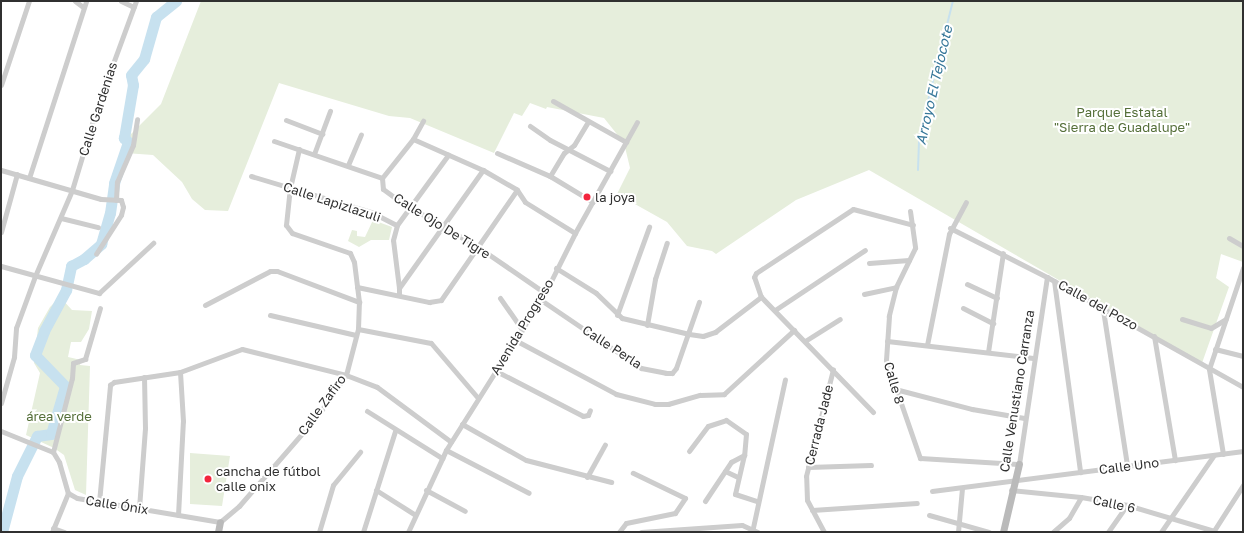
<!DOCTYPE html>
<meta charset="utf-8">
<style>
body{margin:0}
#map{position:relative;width:1244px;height:533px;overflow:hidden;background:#fff;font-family:"Golos Text",sans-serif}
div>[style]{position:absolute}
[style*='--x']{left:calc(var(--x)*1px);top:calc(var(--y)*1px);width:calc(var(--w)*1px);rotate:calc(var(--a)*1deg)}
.green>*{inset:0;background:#e6eedc}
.stream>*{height:2px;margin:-1px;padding:0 1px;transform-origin:1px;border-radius:1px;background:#c7e1ef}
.river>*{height:11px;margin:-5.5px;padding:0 5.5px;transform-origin:5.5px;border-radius:5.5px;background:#c7e1ef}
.street>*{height:5px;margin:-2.5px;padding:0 2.5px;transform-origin:2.5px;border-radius:2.5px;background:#cdcdcd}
.secondary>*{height:7px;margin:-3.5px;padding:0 3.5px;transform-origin:3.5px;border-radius:3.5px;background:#bababa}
.dots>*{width:11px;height:11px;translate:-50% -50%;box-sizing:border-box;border:2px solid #fff;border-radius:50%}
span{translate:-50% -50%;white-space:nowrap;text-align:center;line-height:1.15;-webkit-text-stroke:4px #fff;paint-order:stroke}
.street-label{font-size:13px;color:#303030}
.park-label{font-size:13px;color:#556f39}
.poi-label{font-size:13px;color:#303030}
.left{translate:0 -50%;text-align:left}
.water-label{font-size:14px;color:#367799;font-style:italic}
.frame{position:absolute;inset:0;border:2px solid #303030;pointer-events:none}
</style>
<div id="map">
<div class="green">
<div style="clip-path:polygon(201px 1px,1243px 1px,1243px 262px,1221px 254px,1216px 278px,1229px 287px,1202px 363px,869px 170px,796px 200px,716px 254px,712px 251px,687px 246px,667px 222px,617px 194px,630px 168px,624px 143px,604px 118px,547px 107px,546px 109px,530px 103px,522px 116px,514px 113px,494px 153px,410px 118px,389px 116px,279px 83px,228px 211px,205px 210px,192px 199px,182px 182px,153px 155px,125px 153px,126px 139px,161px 104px)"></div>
<div style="clip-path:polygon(373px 220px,392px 227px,389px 240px,371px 240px,359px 247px,348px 241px,352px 230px,357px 231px,357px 236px,365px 237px)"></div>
<div style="clip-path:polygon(60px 297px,72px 310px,92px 311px,89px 329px,81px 342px,71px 342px,68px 357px,81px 360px,80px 365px,90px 366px,86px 495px,75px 490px,64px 455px,54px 448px,26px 435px,40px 373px,34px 363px,38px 328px,50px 307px)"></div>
<div style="clip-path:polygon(190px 453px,230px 456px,222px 506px,190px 504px)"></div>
</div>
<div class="stream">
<div style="--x:918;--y:170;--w:33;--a:-88"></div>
<div style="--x:919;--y:137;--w:140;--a:-76"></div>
</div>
<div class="river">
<div style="--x:2;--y:532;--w:58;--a:-75"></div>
<div style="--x:17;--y:476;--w:45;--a:-63.4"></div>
<div style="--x:37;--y:436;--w:14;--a:-8"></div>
<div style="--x:51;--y:434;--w:50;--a:-73.7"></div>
<div style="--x:65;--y:386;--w:43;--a:-134.1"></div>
<div style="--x:35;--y:355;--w:26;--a:-69"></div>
<div style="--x:44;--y:331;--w:47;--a:-61.8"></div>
<div style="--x:66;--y:290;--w:25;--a:-78"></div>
<div style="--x:71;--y:266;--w:15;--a:-28"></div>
<div style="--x:84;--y:259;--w:23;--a:-41"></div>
<div style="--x:101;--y:244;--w:32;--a:-74"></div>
<div style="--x:110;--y:213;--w:30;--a:-82"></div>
<div style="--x:114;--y:183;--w:43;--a:-71.1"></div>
<div style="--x:128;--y:142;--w:6;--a:-135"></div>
<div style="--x:124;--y:138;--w:54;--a:-80.4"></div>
<div style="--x:133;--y:85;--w:10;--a:-101"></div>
<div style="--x:131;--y:75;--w:21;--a:-51"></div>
<div style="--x:144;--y:59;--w:44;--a:-74.1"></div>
<div style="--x:156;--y:17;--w:26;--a:-39"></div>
</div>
<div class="street">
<div style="--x:75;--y:1;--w:10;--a:37"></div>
<div style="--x:121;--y:1;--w:14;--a:25"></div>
<div style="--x:1;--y:85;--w:89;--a:-71.6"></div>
<div style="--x:553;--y:101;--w:84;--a:29.3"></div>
<div style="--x:286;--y:120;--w:39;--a:21"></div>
<div style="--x:530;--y:126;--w:24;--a:35"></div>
<div style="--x:550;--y:140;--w:68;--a:27.3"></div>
<div style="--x:413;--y:139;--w:77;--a:23.9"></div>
<div style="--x:483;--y:170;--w:39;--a:30"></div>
<div style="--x:517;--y:190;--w:14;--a:56"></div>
<div style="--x:525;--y:202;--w:59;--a:31.8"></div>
<div style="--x:274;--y:141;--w:114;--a:18.9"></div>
<div style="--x:497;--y:153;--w:58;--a:23.5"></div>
<div style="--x:550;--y:176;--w:50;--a:31.2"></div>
<div style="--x:314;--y:154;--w:46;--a:-69.6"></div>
<div style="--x:348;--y:165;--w:33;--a:-67"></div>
<div style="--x:1;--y:170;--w:104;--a:16.2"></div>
<div style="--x:101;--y:199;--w:20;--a:3"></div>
<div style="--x:121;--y:200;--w:7;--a:74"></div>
<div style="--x:123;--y:207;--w:8;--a:104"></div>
<div style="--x:121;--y:215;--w:46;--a:122.7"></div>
<div style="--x:251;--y:176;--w:125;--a:16.7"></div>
<div style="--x:371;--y:212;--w:29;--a:27"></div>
<div style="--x:550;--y:176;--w:27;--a:-59"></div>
<div style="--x:564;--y:153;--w:13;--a:-39"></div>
<div style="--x:574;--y:145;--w:27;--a:-59"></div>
<div style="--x:29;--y:178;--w:186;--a:-72.1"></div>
<div style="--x:382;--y:178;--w:11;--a:85"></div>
<div style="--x:383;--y:189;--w:19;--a:36"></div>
<div style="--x:398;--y:200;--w:93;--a:30.4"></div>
<div style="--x:478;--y:247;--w:81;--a:34.5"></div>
<div style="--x:382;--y:178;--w:50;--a:-51.5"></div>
<div style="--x:413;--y:139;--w:21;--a:-61"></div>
<div style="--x:116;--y:200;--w:18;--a:-87"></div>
<div style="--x:117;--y:182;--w:40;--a:-66.6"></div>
<div style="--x:133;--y:145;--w:26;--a:-81"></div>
<div style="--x:910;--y:211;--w:37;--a:82"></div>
<div style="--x:915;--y:248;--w:43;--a:116"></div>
<div style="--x:896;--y:287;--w:30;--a:104"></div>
<div style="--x:889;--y:316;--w:44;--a:93.9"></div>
<div style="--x:886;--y:360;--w:104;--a:70.9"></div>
<div style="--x:920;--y:458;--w:99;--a:3.5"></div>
<div style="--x:1019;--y:464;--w:189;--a:-81.5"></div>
<div style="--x:61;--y:218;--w:38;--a:14"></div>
<div style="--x:950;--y:228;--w:109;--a:26.8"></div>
<div style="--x:1047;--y:277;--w:225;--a:29.3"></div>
<div style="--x:1;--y:232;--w:60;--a:-74.6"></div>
<div style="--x:1229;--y:238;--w:16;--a:30"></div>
<div style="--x:869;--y:263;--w:40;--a:-4.3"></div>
<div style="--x:1;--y:266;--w:102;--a:15.4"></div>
<div style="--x:99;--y:293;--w:74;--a:-42.8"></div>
<div style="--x:556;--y:268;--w:47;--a:32"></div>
<div style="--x:596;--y:293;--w:36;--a:44"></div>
<div style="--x:622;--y:318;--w:69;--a:13.4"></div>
<div style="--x:689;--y:334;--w:14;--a:8"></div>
<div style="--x:703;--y:336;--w:13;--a:-18"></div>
<div style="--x:715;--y:332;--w:58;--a:-37.3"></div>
<div style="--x:1054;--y:281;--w:193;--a:82.2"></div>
<div style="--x:967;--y:284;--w:33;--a:25"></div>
<div style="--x:357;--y:287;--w:74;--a:11.8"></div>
<div style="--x:429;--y:302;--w:12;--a:-9"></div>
<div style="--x:441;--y:300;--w:134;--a:-55.4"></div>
<div style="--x:399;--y:288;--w:48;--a:-97.1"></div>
<div style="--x:393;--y:240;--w:16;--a:-75"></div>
<div style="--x:397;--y:225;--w:87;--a:-53.9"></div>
<div style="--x:864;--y:294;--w:33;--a:-12"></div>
<div style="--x:399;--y:295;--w:7;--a:-90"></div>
<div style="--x:399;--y:288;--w:145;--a:-54.6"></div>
<div style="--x:500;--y:298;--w:39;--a:55"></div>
<div style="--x:541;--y:300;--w:121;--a:34.2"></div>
<div style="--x:641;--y:368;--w:25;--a:11"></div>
<div style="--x:666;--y:373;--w:6;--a:0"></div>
<div style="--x:672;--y:373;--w:6;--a:-51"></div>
<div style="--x:676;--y:368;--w:70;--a:-70.8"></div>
<div style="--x:205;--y:305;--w:73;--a:-27.6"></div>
<div style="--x:270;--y:271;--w:7;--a:0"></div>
<div style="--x:277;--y:271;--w:88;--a:20.7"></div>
<div style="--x:963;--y:308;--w:34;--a:27"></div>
<div style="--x:775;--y:310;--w:108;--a:-33.7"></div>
<div style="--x:1103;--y:310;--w:157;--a:81.2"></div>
<div style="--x:270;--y:315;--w:88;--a:13.1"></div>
<div style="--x:617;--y:315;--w:94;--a:-70"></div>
<div style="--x:1182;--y:319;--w:30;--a:17"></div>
<div style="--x:1211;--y:328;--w:17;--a:-31"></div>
<div style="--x:647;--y:325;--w:47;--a:-80.1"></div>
<div style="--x:655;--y:279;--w:38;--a:-72"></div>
<div style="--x:358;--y:329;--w:74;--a:10.9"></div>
<div style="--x:431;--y:343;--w:72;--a:49.5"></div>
<div style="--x:1154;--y:336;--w:126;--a:80.4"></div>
<div style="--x:515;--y:340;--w:115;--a:28.1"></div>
<div style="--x:616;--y:394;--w:40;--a:14.4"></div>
<div style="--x:655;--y:404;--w:13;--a:0"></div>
<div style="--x:668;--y:404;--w:33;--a:-16"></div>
<div style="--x:700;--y:395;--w:24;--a:-2"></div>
<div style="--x:724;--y:394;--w:95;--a:-42.4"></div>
<div style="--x:805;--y:341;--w:41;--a:-32.2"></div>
<div style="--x:887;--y:341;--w:147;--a:6.6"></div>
<div style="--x:927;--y:345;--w:113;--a:-78.8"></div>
<div style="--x:949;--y:234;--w:36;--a:-62"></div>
<div style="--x:1215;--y:349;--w:29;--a:14"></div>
<div style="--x:988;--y:352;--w:100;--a:-81.4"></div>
<div style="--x:496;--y:371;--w:98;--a:27.3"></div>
<div style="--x:583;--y:416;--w:5;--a:-11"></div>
<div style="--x:588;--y:415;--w:5;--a:-68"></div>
<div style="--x:895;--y:389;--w:80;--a:14.6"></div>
<div style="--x:972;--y:409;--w:53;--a:9.8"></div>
<div style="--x:1;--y:403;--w:48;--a:-74.2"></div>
<div style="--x:14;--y:357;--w:29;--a:-86"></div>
<div style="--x:16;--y:328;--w:55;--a:-69.9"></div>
<div style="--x:35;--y:276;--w:94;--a:-66.7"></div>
<div style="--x:72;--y:190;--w:87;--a:-73.2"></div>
<div style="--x:97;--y:107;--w:113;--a:-69.8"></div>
<div style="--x:367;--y:411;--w:89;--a:32.1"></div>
<div style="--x:873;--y:412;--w:161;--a:-134.2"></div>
<div style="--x:761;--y:297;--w:21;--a:-109"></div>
<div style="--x:754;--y:277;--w:4;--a:-63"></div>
<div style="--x:756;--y:273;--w:116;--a:-33.4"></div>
<div style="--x:853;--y:209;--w:62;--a:14.9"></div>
<div style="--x:462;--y:424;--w:73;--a:29.4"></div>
<div style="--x:526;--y:460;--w:88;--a:14.5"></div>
<div style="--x:1;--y:431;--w:56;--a:22"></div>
<div style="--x:53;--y:452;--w:12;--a:59"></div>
<div style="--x:59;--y:462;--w:32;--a:74"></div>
<div style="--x:68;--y:493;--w:10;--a:29"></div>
<div style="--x:77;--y:498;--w:145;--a:9.5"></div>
<div style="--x:220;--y:522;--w:25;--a:-40"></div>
<div style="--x:239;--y:506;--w:121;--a:-49"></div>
<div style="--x:318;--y:415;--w:49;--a:-55"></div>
<div style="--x:346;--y:375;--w:48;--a:-75.4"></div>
<div style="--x:358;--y:329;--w:27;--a:-88"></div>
<div style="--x:359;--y:302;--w:40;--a:-97.1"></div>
<div style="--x:354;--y:262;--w:10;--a:-114"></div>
<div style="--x:350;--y:253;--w:61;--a:-161"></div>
<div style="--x:292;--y:233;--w:10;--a:-127"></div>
<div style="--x:286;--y:225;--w:37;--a:-84"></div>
<div style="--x:290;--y:188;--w:40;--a:-77"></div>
<div style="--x:446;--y:450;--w:93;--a:27.4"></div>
<div style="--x:689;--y:451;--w:31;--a:-53"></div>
<div style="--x:708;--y:426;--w:19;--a:-18"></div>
<div style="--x:726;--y:420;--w:24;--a:35"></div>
<div style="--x:746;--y:434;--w:21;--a:95"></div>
<div style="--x:744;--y:455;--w:40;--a:103"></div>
<div style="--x:735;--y:494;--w:23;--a:18"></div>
<div style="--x:53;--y:452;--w:76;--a:-75.6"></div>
<div style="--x:72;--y:378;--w:15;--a:-86"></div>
<div style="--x:73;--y:363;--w:13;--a:-18"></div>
<div style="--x:85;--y:359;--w:53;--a:-73.6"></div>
<div style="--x:1223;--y:454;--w:86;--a:-99.4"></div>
<div style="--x:1209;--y:369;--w:107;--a:-71.4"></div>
<div style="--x:808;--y:467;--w:63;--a:-1.8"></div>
<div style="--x:725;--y:471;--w:14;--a:25"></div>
<div style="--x:587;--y:477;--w:37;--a:-61"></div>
<div style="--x:376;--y:490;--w:45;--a:32.3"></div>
<div style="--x:426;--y:490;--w:44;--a:28.3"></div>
<div style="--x:1011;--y:490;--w:70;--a:5.7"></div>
<div style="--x:1081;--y:497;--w:47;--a:9.9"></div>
<div style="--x:1127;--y:505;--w:91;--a:16.6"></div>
<div style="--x:932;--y:491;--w:314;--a:-7.3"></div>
<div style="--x:705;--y:501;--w:47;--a:-56.3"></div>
<div style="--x:731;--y:462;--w:15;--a:-28"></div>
<div style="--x:99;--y:502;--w:118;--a:-84.6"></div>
<div style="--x:110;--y:385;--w:5;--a:-37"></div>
<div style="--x:114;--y:382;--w:67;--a:-8.6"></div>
<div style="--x:180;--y:372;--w:66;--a:-20.4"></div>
<div style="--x:242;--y:349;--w:107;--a:14"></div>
<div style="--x:346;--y:375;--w:33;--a:21"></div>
<div style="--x:377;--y:387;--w:92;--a:36.6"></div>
<div style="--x:139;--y:508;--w:80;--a:-85.7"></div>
<div style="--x:145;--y:428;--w:51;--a:-91.1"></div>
<div style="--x:812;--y:510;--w:105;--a:-3.8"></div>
<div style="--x:178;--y:515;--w:94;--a:-87"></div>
<div style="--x:183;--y:421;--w:49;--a:-93.5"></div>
<div style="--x:929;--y:515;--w:62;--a:15.8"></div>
<div style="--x:53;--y:528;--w:12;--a:20"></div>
<div style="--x:52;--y:532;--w:42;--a:-67.7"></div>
<div style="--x:319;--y:532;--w:49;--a:-73.4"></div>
<div style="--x:333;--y:485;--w:43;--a:-50.7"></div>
<div style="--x:363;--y:532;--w:106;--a:-72.4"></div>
<div style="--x:408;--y:532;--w:90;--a:-65.1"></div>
<div style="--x:446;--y:450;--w:186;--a:-57.8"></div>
<div style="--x:545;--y:293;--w:67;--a:-63.4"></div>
<div style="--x:575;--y:233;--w:127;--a:-60.8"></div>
<div style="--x:619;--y:532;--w:11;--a:-52"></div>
<div style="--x:626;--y:523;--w:50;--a:-11.5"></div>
<div style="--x:675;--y:513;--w:18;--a:-56"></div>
<div style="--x:685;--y:498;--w:58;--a:-154.3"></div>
<div style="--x:641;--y:532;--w:101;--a:-4"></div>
<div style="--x:742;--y:525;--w:17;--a:24"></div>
<div style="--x:752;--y:532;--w:156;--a:-77.8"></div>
<div style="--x:824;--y:532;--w:36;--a:-118"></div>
<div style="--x:807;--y:500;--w:24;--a:-92"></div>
<div style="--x:806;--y:476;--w:110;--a:-75.8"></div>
<div style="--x:958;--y:532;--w:44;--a:-84.8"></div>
<div style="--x:1053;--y:532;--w:21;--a:-41"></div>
<div style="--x:1069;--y:518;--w:24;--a:-60"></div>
<div style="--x:1108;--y:532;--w:33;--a:-55"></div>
<div style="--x:1161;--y:532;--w:93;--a:-55.5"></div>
<div style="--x:1213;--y:532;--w:56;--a:-57.4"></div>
</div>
<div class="secondary">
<div style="--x:218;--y:532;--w:10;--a:-79"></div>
<div style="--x:1003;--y:532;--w:70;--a:-76.8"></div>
</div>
<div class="dots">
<div style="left:587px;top:197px;background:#f3253d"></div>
<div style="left:208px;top:479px;background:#f3253d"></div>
</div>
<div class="street-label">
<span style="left:98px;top:109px;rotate:-72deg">Calle Gardenias</span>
<span style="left:332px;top:202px;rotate:18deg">Calle Lapizlazuli</span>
<span style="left:442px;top:226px;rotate:32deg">Calle Ojo De Tigre</span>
<span style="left:1098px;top:305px;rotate:29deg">Calle del Pozo</span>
<span style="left:522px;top:327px;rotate:-59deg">Avenida Progreso</span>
<span style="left:612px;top:347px;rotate:33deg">Calle Perla</span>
<span style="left:894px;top:383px;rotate:74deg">Calle 8</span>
<span style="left:1017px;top:391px;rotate:-81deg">Calle Venustiano Carranza</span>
<span style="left:322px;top:405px;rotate:-54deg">Calle Zafiro</span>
<span style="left:819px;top:425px;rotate:-76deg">Cerrada Jade</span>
<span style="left:1129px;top:466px;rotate:-7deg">Calle Uno</span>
<span style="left:1114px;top:504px;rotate:12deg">Calle 6</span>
<span style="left:117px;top:505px;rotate:9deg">Calle Ónix</span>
</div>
<div class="park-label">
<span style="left:1122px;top:120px">Parque Estatal<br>"Sierra de Guadalupe"</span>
<span style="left:59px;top:416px">área verde</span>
</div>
<div class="poi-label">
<span class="left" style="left:595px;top:197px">la joya</span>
<span class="left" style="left:216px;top:479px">cancha de fútbol<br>calle onix</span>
</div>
<div class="water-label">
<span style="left:934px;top:85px;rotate:-77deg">Arroyo El Tejocote</span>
</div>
<div class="frame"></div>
</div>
